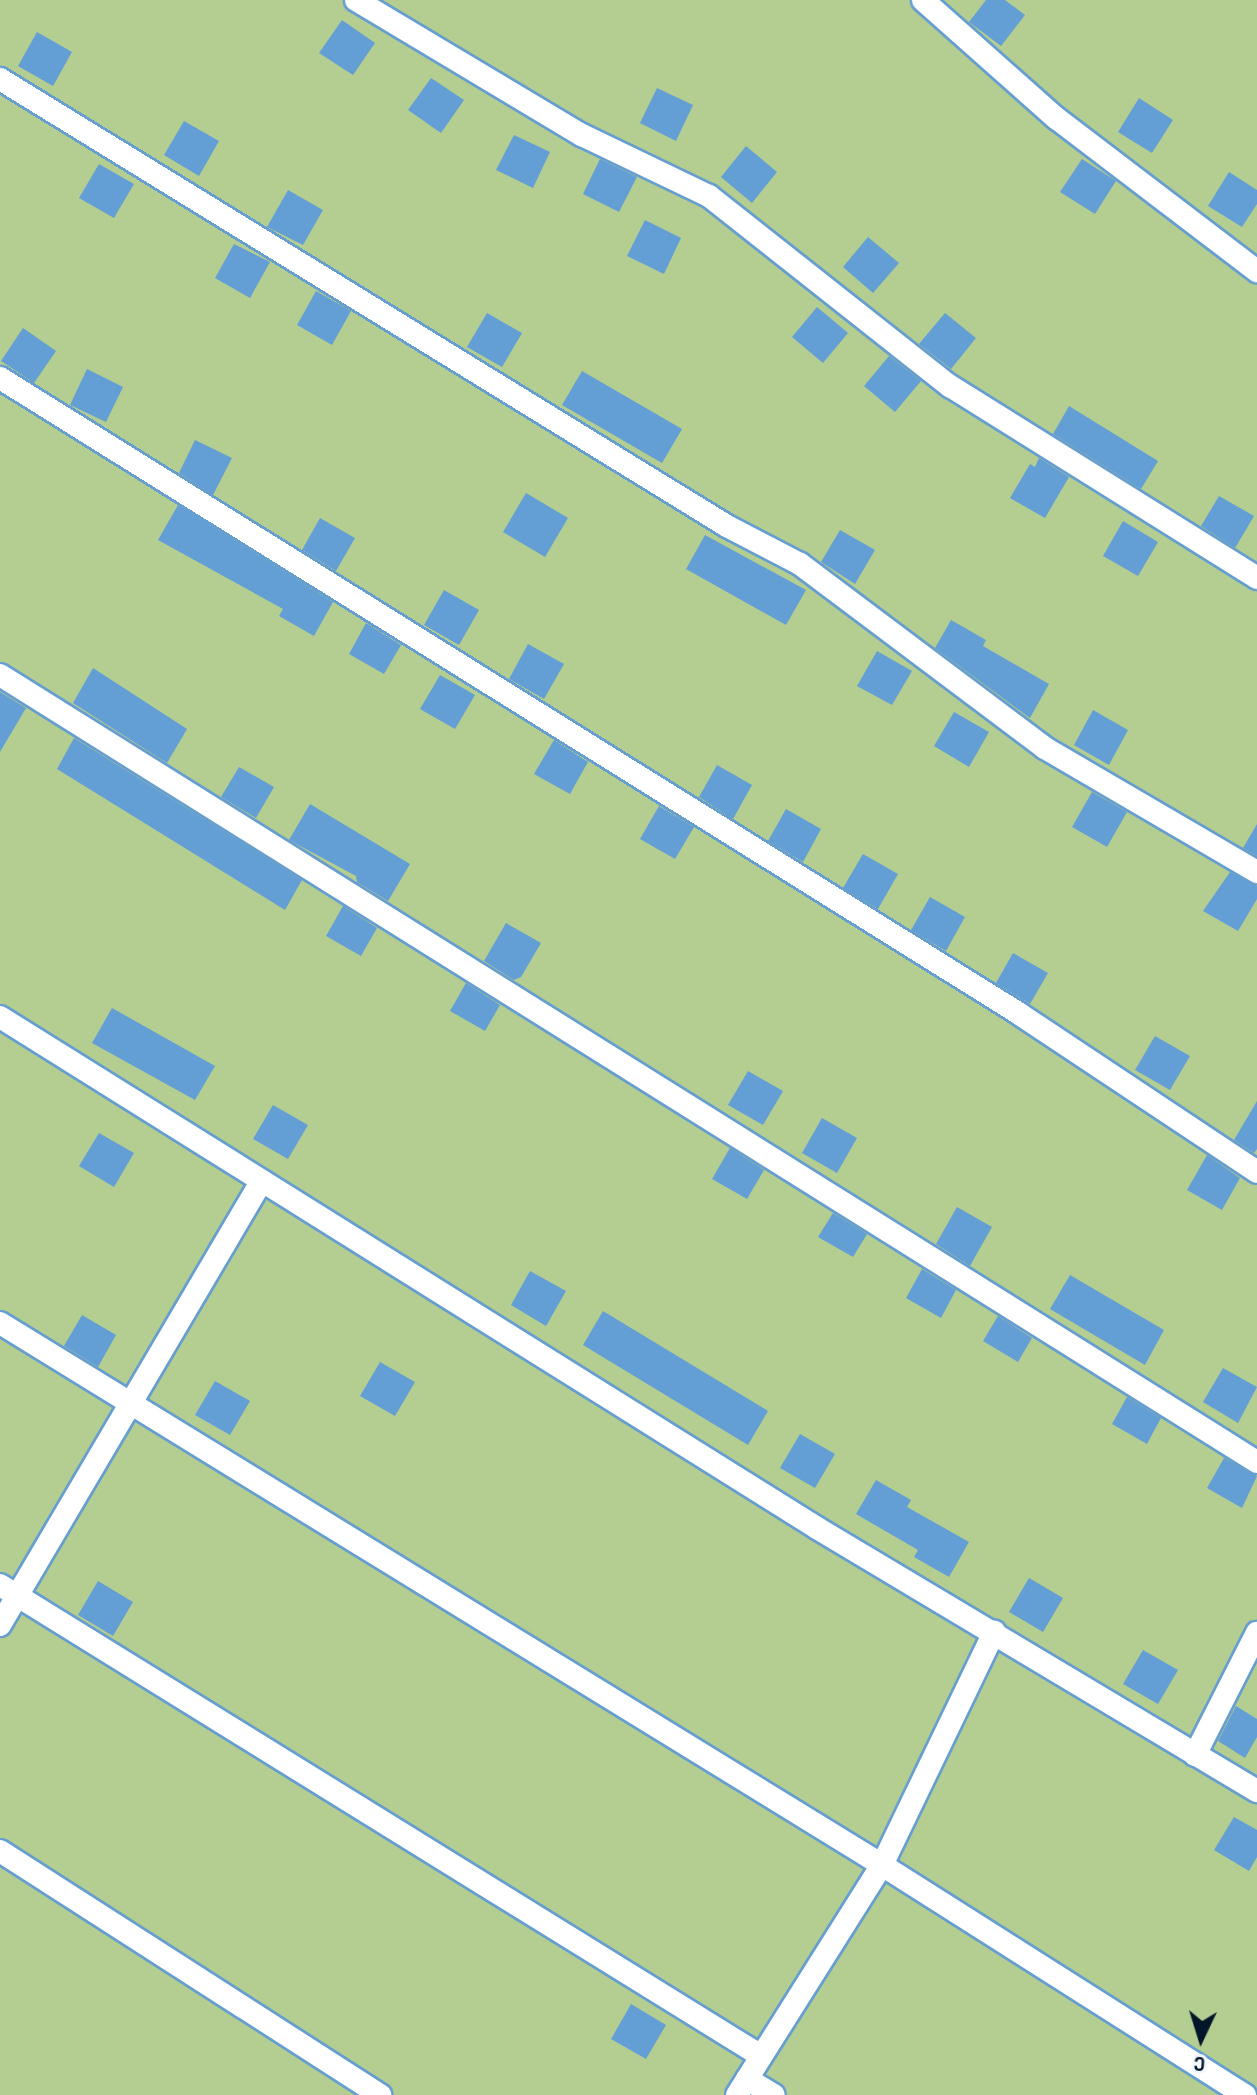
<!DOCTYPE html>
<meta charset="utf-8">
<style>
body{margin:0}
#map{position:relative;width:1257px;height:2095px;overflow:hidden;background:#b9dbfa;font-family:"Sofia Sans Condensed",sans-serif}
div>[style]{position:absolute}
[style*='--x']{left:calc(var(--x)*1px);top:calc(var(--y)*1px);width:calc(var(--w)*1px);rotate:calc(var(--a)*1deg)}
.green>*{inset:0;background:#b4cd91}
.building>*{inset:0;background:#639fd4}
.roads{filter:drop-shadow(2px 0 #669ecf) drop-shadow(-2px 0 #669ecf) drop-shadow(0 2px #669ecf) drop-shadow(0 -2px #669ecf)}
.minor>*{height:22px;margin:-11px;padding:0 11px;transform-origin:11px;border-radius:11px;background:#fff}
span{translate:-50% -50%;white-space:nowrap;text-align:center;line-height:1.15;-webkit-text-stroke:6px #f2f8fd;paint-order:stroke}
.north{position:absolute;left:1161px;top:1999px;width:80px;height:80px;-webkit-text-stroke:6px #f2f8fd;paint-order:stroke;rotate:184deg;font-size:22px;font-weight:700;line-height:32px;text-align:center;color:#021629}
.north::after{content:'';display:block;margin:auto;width:28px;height:36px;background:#021629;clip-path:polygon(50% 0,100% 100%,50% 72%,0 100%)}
</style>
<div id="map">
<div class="green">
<div style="clip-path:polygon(0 0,1257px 0,1257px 2095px,0 2095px)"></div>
</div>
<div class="building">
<div style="clip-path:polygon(986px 0,1005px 0,1025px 15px,1001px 46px,969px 22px)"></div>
<div style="clip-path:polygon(342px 20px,375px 43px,353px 75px,319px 53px)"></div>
<div style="clip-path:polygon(37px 32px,72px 52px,53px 86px,18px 66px)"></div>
<div style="clip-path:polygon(431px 78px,464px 100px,441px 133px,408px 110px)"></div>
<div style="clip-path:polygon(657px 88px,693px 105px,676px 141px,640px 123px)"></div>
<div style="clip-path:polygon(1139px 98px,1173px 120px,1152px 153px,1118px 132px)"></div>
<div style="clip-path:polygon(184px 121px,219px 141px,199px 176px,164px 155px)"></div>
<div style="clip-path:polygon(514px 135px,550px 152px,533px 188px,496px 170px)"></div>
<div style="clip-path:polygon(746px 146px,777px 172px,752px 203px,721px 177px)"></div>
<div style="clip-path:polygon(600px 159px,637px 177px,619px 212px,583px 194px)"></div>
<div style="clip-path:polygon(1082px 159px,1116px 181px,1095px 214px,1060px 192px)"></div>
<div style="clip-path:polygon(99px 164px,134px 184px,114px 218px,79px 198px)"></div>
<div style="clip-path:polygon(1229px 172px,1257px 190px,1257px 204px,1242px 227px,1208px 206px)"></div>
<div style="clip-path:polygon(288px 190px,323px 210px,303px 245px,267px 227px)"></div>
<div style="clip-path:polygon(645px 220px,681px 238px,664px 274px,627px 256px)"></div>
<div style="clip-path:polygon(868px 237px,899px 263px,873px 293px,843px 267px)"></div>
<div style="clip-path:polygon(234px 244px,270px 262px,250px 298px,215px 278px)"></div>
<div style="clip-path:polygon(316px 291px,351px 311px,332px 345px,297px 325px)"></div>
<div style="clip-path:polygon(817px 307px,848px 333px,823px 363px,792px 337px)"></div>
<div style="clip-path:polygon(487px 313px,522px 333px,502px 367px,467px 347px)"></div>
<div style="clip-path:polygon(945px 313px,976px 338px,951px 369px,919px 344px)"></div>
<div style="clip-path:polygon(23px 328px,56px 351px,34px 383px,1px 361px)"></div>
<div style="clip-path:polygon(889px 356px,921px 381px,895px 412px,864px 386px)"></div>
<div style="clip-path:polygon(87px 369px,123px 387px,106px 422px,70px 405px)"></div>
<div style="clip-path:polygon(582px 371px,682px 429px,662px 463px,562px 405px)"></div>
<div style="clip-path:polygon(1069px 406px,1158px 461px,1141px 489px,1053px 434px)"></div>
<div style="clip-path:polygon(195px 440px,232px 458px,213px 495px,179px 473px)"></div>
<div style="clip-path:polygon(1039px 458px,1069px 477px,1045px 518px,1010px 498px,1030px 464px,1035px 467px)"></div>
<div style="clip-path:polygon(526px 493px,568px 518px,545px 557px,503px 532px)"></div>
<div style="clip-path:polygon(1219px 496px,1254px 516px,1235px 548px,1201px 526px)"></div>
<div style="clip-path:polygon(178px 505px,333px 602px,314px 636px,279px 616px,283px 609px,158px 540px)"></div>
<div style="clip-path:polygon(320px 518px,355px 538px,336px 571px,302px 550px)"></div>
<div style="clip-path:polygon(1123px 521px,1158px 542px,1138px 576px,1103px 556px)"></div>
<div style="clip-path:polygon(840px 530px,875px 550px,855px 584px,821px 562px)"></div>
<div style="clip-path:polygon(705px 535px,806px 590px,786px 625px,686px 569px)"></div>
<div style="clip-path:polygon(444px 590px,479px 610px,459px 645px,424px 625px)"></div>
<div style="clip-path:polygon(951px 620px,986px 640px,983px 646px,1049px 684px,1030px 718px,935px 648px)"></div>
<div style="clip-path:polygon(366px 623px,401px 645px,384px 674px,349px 654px)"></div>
<div style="clip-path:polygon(528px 644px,564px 664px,544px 699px,509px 679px)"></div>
<div style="clip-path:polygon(877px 651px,912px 671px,892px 705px,857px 686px)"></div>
<div style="clip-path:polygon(93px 668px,187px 729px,167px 763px,73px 703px)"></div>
<div style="clip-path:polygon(440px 675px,475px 695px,455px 729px,420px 709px)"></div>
<div style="clip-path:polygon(0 692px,26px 708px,0 752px)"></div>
<div style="clip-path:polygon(1093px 710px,1128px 730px,1109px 765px,1074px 745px)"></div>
<div style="clip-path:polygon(954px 712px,989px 732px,969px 767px,934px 746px)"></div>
<div style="clip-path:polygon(74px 738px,302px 880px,285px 910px,57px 769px)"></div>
<div style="clip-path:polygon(554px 740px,588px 762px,570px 794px,534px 774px)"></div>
<div style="clip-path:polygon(717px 765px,752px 785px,733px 819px,699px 797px)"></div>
<div style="clip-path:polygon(239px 767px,274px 787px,256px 818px,221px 797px)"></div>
<div style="clip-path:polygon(1092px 792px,1127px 812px,1107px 847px,1072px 827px)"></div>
<div style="clip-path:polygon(310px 804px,410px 864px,388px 901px,357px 882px,356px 876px,289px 840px)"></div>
<div style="clip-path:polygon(659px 806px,694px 827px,675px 859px,640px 839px)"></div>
<div style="clip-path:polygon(786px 809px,821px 829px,803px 862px,768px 841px)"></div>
<div style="clip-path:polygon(1257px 824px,1257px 856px,1243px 848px)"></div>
<div style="clip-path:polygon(863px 854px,898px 874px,878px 909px,843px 888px)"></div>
<div style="clip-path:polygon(1230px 872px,1257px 886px,1257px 899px,1238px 931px,1203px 911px)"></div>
<div style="clip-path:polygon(930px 897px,965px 917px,946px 951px,911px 930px)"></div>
<div style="clip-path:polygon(343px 906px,377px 928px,361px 956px,326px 936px)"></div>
<div style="clip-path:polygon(506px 923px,541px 943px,521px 977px,514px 980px,484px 961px)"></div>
<div style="clip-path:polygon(1013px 953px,1048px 973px,1030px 1004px,996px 983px)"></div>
<div style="clip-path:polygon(466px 983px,500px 1005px,485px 1031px,450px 1011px)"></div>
<div style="clip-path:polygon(112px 1008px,215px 1066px,195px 1100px,92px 1043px)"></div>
<div style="clip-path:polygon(1155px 1036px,1190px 1056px,1170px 1090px,1135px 1070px)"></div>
<div style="clip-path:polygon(748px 1071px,783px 1091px,763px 1125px,728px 1105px)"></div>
<div style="clip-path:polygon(1257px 1101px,1257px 1149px,1254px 1153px,1234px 1140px)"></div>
<div style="clip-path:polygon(273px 1105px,308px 1125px,288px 1159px,253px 1139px)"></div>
<div style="clip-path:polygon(822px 1118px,857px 1138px,837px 1173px,802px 1153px)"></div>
<div style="clip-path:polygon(99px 1133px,134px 1153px,114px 1187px,79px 1166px)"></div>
<div style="clip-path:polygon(730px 1148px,764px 1170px,747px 1199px,712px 1179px)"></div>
<div style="clip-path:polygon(1207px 1155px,1240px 1178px,1222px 1210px,1187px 1190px)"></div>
<div style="clip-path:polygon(957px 1207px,992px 1227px,970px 1266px,936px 1244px)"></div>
<div style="clip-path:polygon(833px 1213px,867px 1234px,853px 1257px,818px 1237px)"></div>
<div style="clip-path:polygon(922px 1269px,956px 1290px,941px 1318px,906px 1298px)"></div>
<div style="clip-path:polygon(530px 1271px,566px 1291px,546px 1326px,511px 1305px)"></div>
<div style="clip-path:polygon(1070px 1275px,1164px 1330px,1145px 1365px,1050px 1309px)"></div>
<div style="clip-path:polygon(603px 1311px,768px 1411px,748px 1445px,583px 1345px)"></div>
<div style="clip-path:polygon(82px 1315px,116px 1335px,98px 1367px,64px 1346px)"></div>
<div style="clip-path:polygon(998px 1316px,1032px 1338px,1018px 1362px,983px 1341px)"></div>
<div style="clip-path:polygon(380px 1362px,415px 1382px,395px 1416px,360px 1396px)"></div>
<div style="clip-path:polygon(1223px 1368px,1257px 1387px,1238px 1423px,1203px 1402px)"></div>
<div style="clip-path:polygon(215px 1381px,250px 1401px,230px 1435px,195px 1415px)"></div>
<div style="clip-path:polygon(1127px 1397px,1161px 1418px,1147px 1444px,1112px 1424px)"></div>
<div style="clip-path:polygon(800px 1434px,835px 1454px,815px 1488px,780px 1468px)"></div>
<div style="clip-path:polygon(1224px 1458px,1257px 1476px,1242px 1508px,1207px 1488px)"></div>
<div style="clip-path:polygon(876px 1480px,911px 1500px,907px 1507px,969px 1542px,949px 1577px,914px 1557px,918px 1550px,856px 1514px)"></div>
<div style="clip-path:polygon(1029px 1578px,1063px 1598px,1043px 1632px,1009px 1612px)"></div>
<div style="clip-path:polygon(98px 1581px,133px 1602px,113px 1636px,78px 1615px)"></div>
<div style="clip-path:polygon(1143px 1650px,1178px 1670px,1158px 1704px,1123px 1684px)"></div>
<div style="clip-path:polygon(1236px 1706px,1257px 1719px,1257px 1737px,1245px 1758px,1218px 1741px)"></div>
<div style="clip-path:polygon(1234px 1817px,1257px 1830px,1257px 1857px,1249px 1871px,1214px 1850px)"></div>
<div style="clip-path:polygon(631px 2004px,666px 2025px,646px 2059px,611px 2039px)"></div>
</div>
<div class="roads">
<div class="minor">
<div style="--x:356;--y:0;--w:263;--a:30.9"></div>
<div style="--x:582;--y:135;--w:141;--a:25.7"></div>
<div style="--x:709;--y:196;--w:307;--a:38.3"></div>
<div style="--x:950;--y:386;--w:362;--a:32"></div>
<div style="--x:923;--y:0;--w:178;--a:41.6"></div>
<div style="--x:1056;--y:118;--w:253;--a:37.3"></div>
<div style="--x:0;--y:79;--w:853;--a:31.59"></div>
<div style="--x:727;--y:526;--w:82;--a:27.5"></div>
<div style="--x:800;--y:564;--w:306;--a:36.9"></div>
<div style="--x:1045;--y:748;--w:246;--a:30.3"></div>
<div style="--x:0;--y:378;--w:1200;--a:31.95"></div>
<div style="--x:1018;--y:1013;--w:287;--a:33.6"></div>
<div style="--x:0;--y:675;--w:1483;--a:32.05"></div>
<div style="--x:0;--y:1017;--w:964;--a:32.02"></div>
<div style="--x:817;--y:1528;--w:513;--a:30.87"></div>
<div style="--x:0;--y:1323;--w:1035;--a:31.57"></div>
<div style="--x:882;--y:1865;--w:430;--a:32.4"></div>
<div style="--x:0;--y:1585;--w:895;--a:31.75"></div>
<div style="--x:0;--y:1625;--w:514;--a:-59.49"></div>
<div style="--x:1195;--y:1755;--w:137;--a:-63.1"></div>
<div style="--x:0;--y:1851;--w:452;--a:32.7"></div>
<div style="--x:747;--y:2079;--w:31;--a:31"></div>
<div style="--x:737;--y:2095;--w:272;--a:-57.8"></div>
<div style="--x:882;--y:1865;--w:259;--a:-64.3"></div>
</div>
</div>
<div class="north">С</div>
</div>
